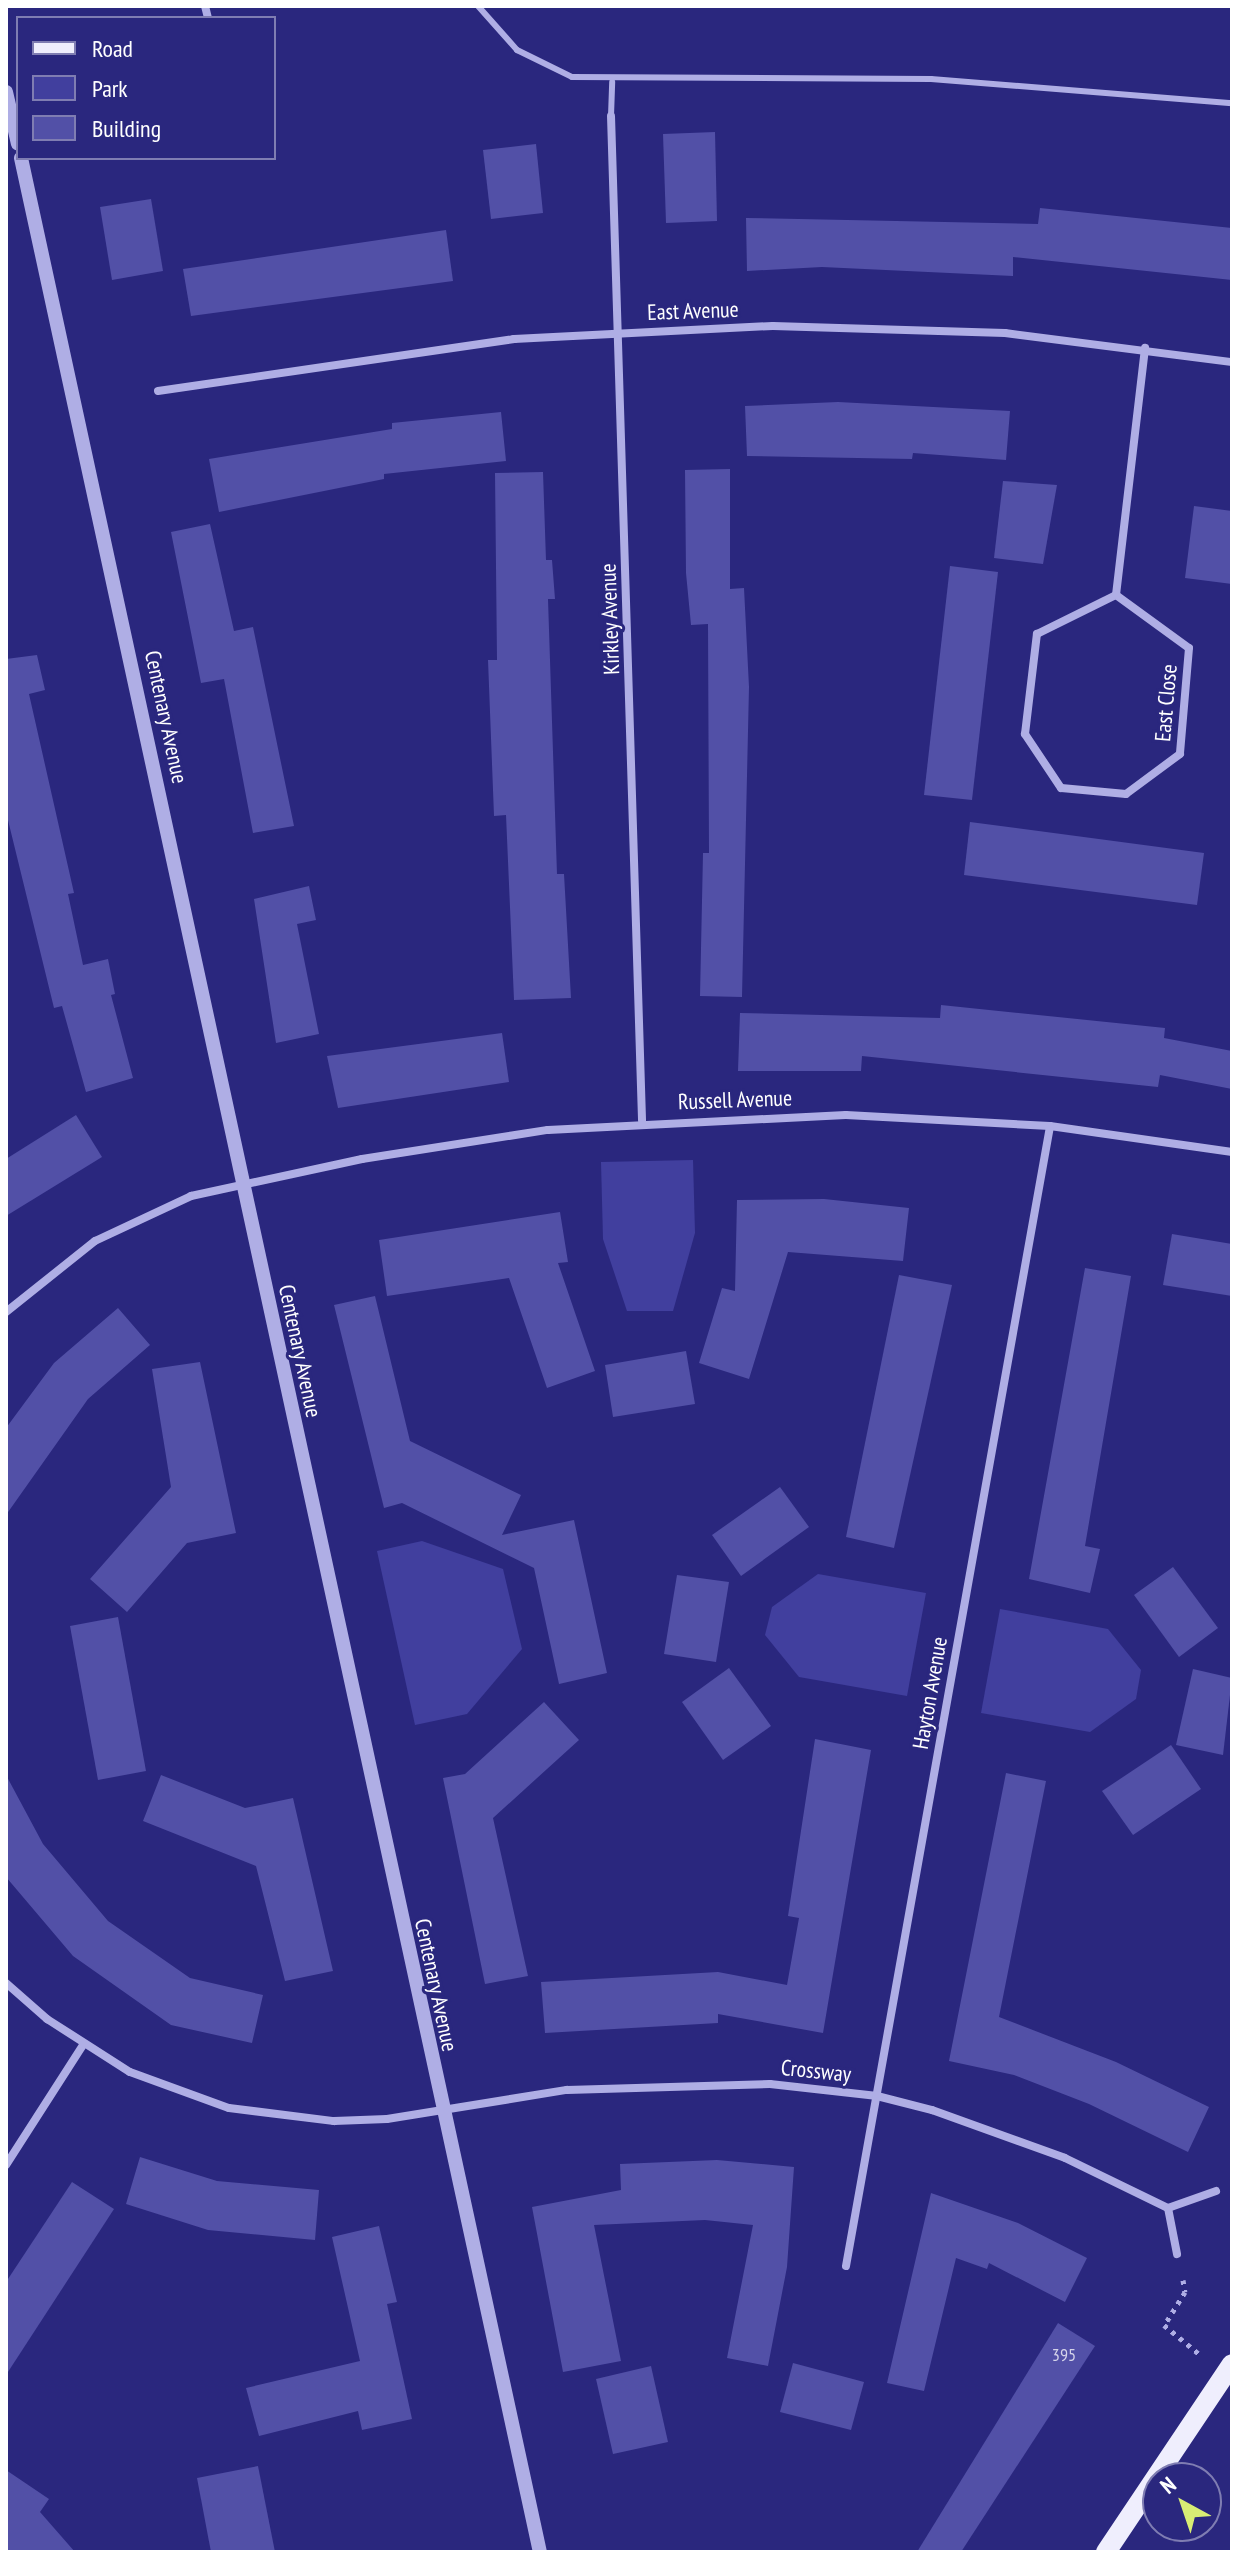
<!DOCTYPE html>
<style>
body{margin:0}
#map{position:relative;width:1238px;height:2558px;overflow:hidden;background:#2a277e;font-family:"PT Sans Narrow",sans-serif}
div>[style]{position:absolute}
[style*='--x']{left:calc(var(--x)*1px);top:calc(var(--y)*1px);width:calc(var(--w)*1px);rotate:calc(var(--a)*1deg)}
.green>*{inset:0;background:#413f9e}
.building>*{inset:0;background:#5250a7}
.path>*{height:5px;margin-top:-2.5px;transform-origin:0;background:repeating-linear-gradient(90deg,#afaee5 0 4px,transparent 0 10px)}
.service>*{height:6px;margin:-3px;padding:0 3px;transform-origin:3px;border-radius:3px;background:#afaee5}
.minor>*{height:8px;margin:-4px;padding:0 4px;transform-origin:4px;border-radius:4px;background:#afaee5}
.tertiary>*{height:14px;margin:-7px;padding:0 7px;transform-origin:7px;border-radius:7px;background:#afaee5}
.primary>*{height:20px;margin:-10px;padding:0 10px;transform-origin:10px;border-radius:10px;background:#efeefd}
span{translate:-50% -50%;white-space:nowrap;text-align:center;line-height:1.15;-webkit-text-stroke:6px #2a277e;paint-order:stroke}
.number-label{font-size:18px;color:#d4d3e9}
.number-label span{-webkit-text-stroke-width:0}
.street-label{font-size:22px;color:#fff}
.frame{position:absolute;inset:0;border:8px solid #fff;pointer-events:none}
.legend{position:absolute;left:16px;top:16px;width:260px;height:144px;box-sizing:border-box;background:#2a277e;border:2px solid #7f7db2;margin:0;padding:10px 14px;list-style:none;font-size:24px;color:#fff}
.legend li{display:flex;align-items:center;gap:16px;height:40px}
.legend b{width:40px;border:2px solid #7f7db2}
.north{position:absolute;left:1142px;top:2462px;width:80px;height:80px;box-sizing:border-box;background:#2a277e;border:2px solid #7f7db2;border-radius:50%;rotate:320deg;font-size:22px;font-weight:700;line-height:32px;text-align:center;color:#fff}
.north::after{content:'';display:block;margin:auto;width:28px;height:36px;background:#d8ed74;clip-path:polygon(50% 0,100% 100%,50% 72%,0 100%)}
</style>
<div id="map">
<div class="green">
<div style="clip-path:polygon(693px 1160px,695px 1233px,673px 1311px,627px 1311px,603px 1239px,601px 1162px)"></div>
<div style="clip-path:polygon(422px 1541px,503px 1569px,522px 1649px,467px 1714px,415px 1725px,377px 1551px)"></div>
<div style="clip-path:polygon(818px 1574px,926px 1593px,907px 1696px,799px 1677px,765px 1635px,772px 1607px)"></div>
<div style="clip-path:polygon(1000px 1609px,1108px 1629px,1141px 1670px,1136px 1699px,1090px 1732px,981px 1713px)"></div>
</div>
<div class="building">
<div style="clip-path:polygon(715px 132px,717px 221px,666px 223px,663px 134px)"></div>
<div style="clip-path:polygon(536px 144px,543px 213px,491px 219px,483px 150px)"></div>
<div style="clip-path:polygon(151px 199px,163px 271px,112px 280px,100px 207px)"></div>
<div style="clip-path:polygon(1040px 208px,1232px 228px,1232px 280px,1013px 257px,1013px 276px,822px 267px,747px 271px,746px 218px,1038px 224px)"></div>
<div style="clip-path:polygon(446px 230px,453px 281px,191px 316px,183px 269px)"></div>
<div style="clip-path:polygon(838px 402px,1010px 411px,1006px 460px,913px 453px,912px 459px,747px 456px,745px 406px)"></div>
<div style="clip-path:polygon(501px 412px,506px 461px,384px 474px,384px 479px,219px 512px,209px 459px,392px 429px,392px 423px)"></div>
<div style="clip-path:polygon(730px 469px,730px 589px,744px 588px,749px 687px,742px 997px,700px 996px,703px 853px,709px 853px,708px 624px,691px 625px,686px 573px,685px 470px)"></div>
<div style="clip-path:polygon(543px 472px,546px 560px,552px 560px,555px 599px,548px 599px,557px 874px,564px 874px,571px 998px,514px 1000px,506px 815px,494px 816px,488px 660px,497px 660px,495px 473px)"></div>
<div style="clip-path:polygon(1003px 481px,1057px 485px,1043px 564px,994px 558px)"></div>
<div style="clip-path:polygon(1194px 506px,1232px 511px,1232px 584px,1185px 578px)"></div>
<div style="clip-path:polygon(210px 524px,234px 631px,253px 627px,294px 826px,253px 833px,224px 679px,201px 683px,171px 532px)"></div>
<div style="clip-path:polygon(950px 566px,998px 572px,972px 800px,924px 795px)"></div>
<div style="clip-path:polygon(37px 655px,45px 690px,29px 694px,74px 893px,68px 894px,83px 965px,108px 959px,115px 994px,111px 995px,133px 1078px,86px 1092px,62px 1006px,54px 1008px,6px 812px,6px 659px)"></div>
<div style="clip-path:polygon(970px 822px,1204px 853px,1197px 905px,964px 875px)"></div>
<div style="clip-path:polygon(309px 886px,316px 920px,297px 924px,319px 1034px,276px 1043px,254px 899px)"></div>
<div style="clip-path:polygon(941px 1005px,1165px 1028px,1164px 1038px,1232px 1051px,1232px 1089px,1160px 1075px,1158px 1087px,862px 1056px,861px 1071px,738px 1071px,740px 1013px,940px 1018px)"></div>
<div style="clip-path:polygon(502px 1033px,509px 1082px,338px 1108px,327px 1056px)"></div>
<div style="clip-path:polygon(76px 1115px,102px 1157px,6px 1216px,6px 1159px)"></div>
<div style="clip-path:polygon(824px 1199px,909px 1208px,903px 1261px,788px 1252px,749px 1379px,699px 1363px,722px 1288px,735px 1291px,737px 1200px)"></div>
<div style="clip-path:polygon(560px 1212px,568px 1262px,558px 1263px,595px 1371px,547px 1388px,509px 1278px,387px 1296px,379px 1240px)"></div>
<div style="clip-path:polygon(1172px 1234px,1232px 1244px,1232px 1296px,1163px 1285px)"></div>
<div style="clip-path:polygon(1085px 1268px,1131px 1276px,1085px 1546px,1100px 1549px,1090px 1593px,1029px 1579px)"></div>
<div style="clip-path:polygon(899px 1275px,952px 1285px,894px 1548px,846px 1537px)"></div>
<div style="clip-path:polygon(375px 1296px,410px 1441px,521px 1495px,502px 1535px,574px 1520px,607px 1673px,559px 1684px,534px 1568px,402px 1503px,384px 1508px,334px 1305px)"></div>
<div style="clip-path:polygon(118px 1308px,150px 1345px,88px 1399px,6px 1515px,6px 1428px,54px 1363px)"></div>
<div style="clip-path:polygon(686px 1351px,695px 1404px,613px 1417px,605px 1365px)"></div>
<div style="clip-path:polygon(200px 1362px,236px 1533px,187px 1543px,127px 1612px,90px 1579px,171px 1487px,152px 1369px)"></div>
<div style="clip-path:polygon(780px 1487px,809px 1527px,741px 1576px,712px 1535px)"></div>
<div style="clip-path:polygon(1173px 1567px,1218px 1628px,1179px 1657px,1134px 1595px)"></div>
<div style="clip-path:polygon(677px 1575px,729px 1582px,716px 1662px,664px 1654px)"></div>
<div style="clip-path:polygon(118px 1617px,146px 1771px,98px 1780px,70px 1626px)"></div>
<div style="clip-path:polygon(729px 1668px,771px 1726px,723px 1760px,682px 1702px)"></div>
<div style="clip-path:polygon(1193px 1669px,1232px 1678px,1223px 1755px,1176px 1745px)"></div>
<div style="clip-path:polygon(544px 1702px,579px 1740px,493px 1818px,528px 1976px,485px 1984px,443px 1778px,465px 1774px)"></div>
<div style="clip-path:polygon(815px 1739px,871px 1750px,823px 2033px,718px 2014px,718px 2023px,545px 2033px,541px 1982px,718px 1972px,787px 1985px,799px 1918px,788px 1916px)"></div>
<div style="clip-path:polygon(1171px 1745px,1201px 1789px,1133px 1835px,1102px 1791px)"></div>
<div style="clip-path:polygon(1006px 1773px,1046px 1781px,999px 2017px,1116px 2062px,1209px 2107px,1188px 2152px,1089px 2104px,1014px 2075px,949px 2061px)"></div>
<div style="clip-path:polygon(6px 1775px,43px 1844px,108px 1921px,190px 1978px,263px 1995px,252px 2043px,171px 2025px,73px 1956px,6px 1877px)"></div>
<div style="clip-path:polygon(161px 1775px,245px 1808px,293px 1798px,333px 1971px,285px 1981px,256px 1866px,143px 1821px)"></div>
<div style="clip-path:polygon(140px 2157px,217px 2181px,319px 2190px,315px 2240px,208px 2230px,126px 2204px)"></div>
<div style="clip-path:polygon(717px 2160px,794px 2167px,787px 2267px,768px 2366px,727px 2358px,753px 2225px,705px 2220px,594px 2225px,621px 2361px,563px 2372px,532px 2207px,621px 2190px,620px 2164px)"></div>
<div style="clip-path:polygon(72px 2182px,114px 2209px,6px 2375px,6px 2282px)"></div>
<div style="clip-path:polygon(931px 2193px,1018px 2223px,1087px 2258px,1065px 2302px,989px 2263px,987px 2269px,956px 2258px,924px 2391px,887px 2383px)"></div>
<div style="clip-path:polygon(379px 2226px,397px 2302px,387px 2304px,412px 2419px,362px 2430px,358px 2411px,259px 2436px,246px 2388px,360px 2361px,332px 2237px)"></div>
<div style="clip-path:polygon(1058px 2323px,1095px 2346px,961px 2552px,917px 2552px)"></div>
<div style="clip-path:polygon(793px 2363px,864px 2382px,851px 2430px,780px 2412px)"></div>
<div style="clip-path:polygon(651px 2366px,668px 2442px,613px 2454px,596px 2379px)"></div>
<div style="clip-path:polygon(258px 2466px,275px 2552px,211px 2552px,197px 2478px)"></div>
<div style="clip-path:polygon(6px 2470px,49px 2499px,40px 2512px,75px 2552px,6px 2552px)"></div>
</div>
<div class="path">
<div style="--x:1183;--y:2280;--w:12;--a:81"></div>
<div style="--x:1185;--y:2292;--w:39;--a:122"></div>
<div style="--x:1164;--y:2325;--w:45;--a:39.6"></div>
</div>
<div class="service">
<div style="--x:478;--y:6;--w:59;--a:48.4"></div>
<div style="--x:517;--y:50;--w:61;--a:26.1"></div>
<div style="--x:572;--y:77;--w:359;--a:0.3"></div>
<div style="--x:931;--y:79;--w:302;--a:4.6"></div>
<div style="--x:611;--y:116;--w:34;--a:-88"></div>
</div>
<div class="minor">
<div style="--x:205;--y:6;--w:12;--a:76"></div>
<div style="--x:611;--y:116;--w:1005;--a:88.23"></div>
<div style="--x:158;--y:391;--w:360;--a:-8.3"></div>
<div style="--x:514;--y:339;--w:259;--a:-2.9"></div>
<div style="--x:773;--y:326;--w:232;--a:1.7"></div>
<div style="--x:1005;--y:333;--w:229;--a:7.3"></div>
<div style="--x:1116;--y:595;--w:90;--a:36"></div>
<div style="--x:1189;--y:648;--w:106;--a:94.9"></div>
<div style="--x:1180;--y:754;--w:67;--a:143.5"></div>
<div style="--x:1126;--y:794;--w:65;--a:-174.7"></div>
<div style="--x:1061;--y:788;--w:65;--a:-123.7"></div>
<div style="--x:1025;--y:734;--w:101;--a:-83.2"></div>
<div style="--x:1037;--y:634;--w:88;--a:-26.3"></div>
<div style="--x:1116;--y:595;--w:249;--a:-83.3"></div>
<div style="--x:6;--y:1312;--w:114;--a:-38.6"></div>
<div style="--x:95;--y:1241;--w:106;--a:-25.1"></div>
<div style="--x:191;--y:1196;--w:175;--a:-12.2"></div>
<div style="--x:362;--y:1159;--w:188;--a:-8.9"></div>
<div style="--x:548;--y:1130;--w:298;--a:-2.9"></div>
<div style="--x:846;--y:1115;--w:204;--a:3.1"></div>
<div style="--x:1050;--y:1126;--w:184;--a:8.1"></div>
<div style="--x:6;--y:1983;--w:55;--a:41.3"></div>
<div style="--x:47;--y:2019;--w:98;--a:32.6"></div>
<div style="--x:130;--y:2072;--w:105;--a:20"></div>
<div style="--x:229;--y:2108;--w:106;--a:7.1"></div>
<div style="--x:334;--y:2121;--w:53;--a:-2.2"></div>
<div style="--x:387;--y:2119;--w:182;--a:-9.2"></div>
<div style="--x:567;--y:2090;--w:203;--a:-1.7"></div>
<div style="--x:770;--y:2084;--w:108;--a:6.4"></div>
<div style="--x:877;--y:2096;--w:57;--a:14.3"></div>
<div style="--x:932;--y:2110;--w:141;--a:19.8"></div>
<div style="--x:1065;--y:2158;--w:114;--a:25.9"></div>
<div style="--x:6;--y:2165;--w:143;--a:-57.3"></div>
<div style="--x:1168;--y:2208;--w:51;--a:-19.5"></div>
<div style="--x:1168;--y:2208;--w:47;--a:78.9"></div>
<div style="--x:846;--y:2266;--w:1158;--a:-79.85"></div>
</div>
<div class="tertiary">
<div style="--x:6;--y:92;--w:53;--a:77"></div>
<div style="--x:21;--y:158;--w:2450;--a:77.77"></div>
</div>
<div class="primary">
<div style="--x:1106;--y:2552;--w:226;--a:-56.2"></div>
</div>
<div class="number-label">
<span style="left:1064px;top:2355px">395</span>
</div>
<div class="street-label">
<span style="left:693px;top:311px;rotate:-2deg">East Avenue</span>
<span style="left:610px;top:619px;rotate:-92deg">Kirkley Avenue</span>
<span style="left:1166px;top:703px;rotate:-85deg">East Close</span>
<span style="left:166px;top:717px;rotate:78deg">Centenary Avenue</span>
<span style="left:735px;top:1100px;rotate:-2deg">Russell Avenue</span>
<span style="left:300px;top:1351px;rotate:78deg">Centenary Avenue</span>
<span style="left:930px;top:1693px;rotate:-80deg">Hayton Avenue</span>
<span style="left:436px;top:1985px;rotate:78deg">Centenary Avenue</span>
<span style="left:816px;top:2071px;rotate:6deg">Crossway</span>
</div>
<div class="frame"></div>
<ul class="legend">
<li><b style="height:10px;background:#efeefd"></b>Road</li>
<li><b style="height:22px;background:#413f9e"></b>Park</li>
<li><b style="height:22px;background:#5250a7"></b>Building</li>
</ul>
<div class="north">N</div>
</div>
